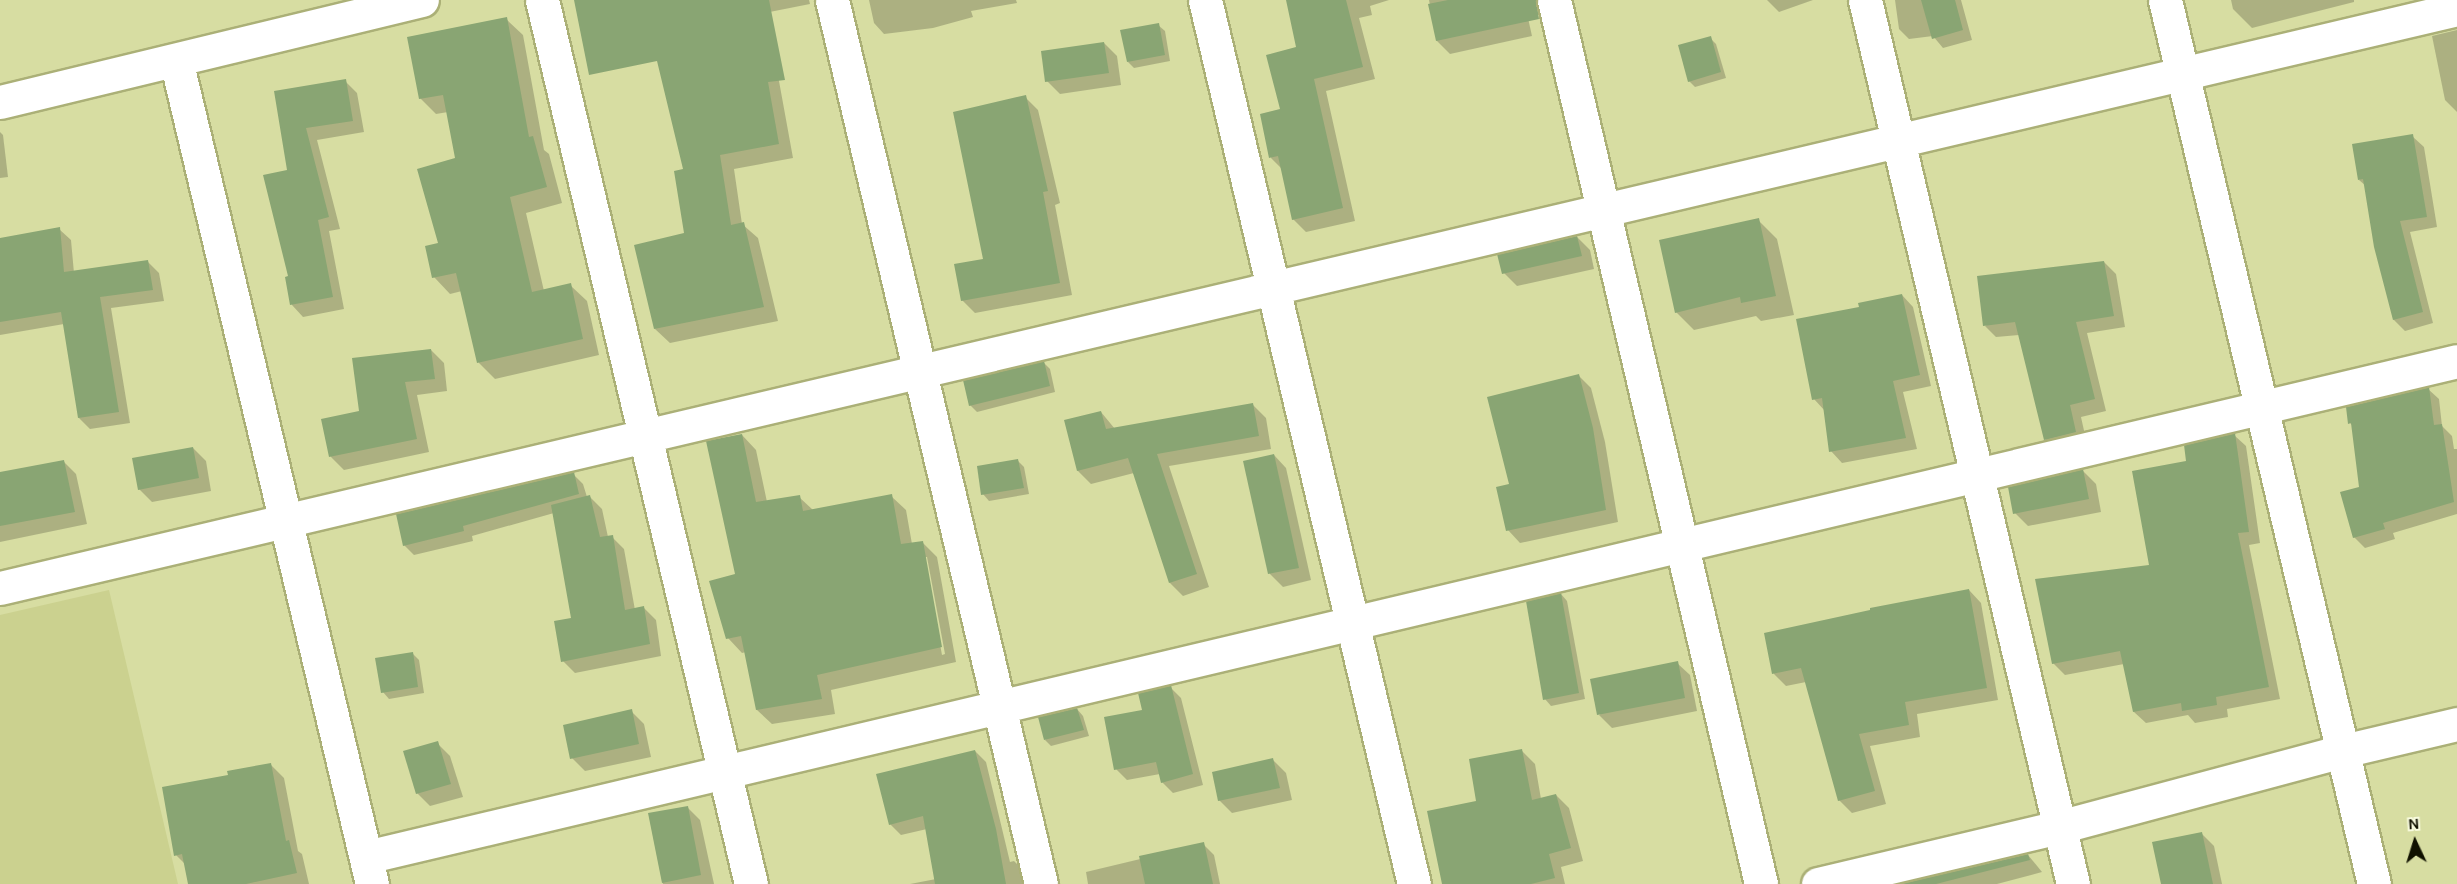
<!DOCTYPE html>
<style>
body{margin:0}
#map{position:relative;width:2457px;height:884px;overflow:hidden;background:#d7dda2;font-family:Karla,sans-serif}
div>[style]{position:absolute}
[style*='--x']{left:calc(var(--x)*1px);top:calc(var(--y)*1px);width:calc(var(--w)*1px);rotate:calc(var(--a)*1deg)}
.built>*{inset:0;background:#cbd18f}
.shadow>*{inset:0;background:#0003}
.building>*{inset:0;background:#89a573}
.roads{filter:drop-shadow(2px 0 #abb077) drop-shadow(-2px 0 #abb077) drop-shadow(0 2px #abb077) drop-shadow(0 -2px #abb077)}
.minor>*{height:33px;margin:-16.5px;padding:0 16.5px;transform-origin:16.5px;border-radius:16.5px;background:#fff}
span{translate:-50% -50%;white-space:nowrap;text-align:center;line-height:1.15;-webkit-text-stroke:5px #f8fbde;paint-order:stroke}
.north{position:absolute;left:2385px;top:812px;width:60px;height:60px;-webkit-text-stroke:4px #f8fbde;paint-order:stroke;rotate:356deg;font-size:16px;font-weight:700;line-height:24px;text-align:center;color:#101100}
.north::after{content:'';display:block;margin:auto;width:21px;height:27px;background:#101100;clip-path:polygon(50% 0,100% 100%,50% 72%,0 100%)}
</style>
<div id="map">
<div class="built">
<div style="clip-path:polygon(109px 590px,178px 884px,0 884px,0 615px)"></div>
</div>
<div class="shadow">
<div style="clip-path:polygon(592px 0,809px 0,810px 4px,595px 47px)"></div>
<div style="clip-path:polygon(869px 0,1016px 0,1017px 3px,971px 11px,973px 17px,933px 28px,884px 34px,874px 23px)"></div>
<div style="clip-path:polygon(1287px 0,1389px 0,1370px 6px,1372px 15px,1359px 18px,1375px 79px,1326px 91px,1355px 221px,1306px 232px,1293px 219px,1282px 169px,1271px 158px,1298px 48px)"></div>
<div style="clip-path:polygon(1429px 0,1524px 0,1532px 36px,1450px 54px,1437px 41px)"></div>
<div style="clip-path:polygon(1767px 0,1813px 0,1779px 12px)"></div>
<div style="clip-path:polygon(1895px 0,1961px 0,1972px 40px,1943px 48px,1933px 36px,1909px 39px,1899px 29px)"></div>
<div style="clip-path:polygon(2231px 0,2354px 0,2354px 2px,2252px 28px,2233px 9px)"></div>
<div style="clip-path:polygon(506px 19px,523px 35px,544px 150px,549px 154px,562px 203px,526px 213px,544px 291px,570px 285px,587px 301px,599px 355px,495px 379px,479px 363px,462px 291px,450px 294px,434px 277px,457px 159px,448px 112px,436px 114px,420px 98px)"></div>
<div style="clip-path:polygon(1158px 25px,1165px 31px,1170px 61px,1134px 68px,1128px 62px)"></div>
<div style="clip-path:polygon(2457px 30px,2457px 112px,2445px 100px,2432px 36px)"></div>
<div style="clip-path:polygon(1710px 38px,1716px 44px,1726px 78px,1695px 87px,1689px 81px)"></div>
<div style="clip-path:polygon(1104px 43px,1117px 56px,1121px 85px,1060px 94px,1047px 81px)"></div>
<div style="clip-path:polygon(777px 70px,793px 158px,734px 169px,742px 224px,758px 238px,778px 321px,670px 343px,655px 329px,686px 235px,685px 171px)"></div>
<div style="clip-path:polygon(345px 81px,357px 93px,364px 132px,317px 140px,340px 229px,329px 231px,344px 309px,303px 317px,292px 305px,287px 278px,290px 277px,288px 171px,276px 92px)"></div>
<div style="clip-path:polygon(1025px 97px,1038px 110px,1060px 203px,1055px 205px,1072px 295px,975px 313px,962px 300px,985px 260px)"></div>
<div style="clip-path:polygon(0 132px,3px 135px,8px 177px,0 178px)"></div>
<div style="clip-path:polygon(2412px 136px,2424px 147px,2437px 227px,2410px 232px,2433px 323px,2405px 331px,2394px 320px,2366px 186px,2359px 180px)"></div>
<div style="clip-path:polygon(1758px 220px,1777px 239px,1794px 315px,1761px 321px,1756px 316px,1694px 330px,1676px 312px)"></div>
<div style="clip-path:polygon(59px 229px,71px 240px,74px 273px,148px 262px,159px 273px,164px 301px,111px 308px,130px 423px,90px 429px,79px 418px,64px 324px,0 335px,0 239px)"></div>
<div style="clip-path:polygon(1577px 237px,1590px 250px,1594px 269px,1517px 286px,1504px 273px)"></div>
<div style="clip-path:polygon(2104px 262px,2116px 274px,2125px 327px,2087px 333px,2106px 411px,2081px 417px,2087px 444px,2057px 451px,2045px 439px,2019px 335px,1996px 337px,1985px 326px)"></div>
<div style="clip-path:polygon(1902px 295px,1913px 307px,1931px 386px,1903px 392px,1917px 449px,1842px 463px,1831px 451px,1825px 411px,1814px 399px,1861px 308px)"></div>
<div style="clip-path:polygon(431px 350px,444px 363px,447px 391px,417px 395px,429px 452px,344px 470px,331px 457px,323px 420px,360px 412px)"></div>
<div style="clip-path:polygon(1044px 363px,1050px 369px,1055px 392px,977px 412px,970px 405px)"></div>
<div style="clip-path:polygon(1579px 376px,1591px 388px,1605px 442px,1618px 522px,1520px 543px,1508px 530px,1511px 485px)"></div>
<div style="clip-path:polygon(2428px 389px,2439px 399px,2442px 426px,2452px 436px,2454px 449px,2457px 449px,2457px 514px,2393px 533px,2395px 539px,2365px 548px,2354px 537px,2360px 488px,2353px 426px,2350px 423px)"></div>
<div style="clip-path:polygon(1253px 405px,1266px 418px,1271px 449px,1169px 466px,1209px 587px,1183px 596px,1170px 583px,1134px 473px,1091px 484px,1078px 471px,1066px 421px,1101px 412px,1115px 429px)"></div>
<div style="clip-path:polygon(evenodd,742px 435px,756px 450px,767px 502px,799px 497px,813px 510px,891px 496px,906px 510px,912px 544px,922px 542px,937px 557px,956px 662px,831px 690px,835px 714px,772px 724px,757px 710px,746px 652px,742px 653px,728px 638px,736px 575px,742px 435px,924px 557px,927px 557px,945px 654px,942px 655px,924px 557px)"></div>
<div style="clip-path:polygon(2234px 435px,2246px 446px,2260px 543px,2249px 545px,2280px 699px,2227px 709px,2228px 717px,2195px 723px,2188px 715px,2146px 723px,2134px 712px,2124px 664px,2065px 675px,2053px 663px,2151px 567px,2188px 463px)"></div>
<div style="clip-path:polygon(193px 448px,206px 461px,211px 491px,152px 502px,139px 489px)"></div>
<div style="clip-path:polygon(1274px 455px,1286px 468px,1311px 580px,1283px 587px,1270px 574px,1245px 462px)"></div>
<div style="clip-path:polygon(63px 461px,76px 474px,87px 524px,0 542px,0 474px)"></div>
<div style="clip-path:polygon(1018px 461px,1024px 467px,1029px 494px,989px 501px,983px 494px)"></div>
<div style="clip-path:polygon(2083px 471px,2096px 484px,2101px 512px,2028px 526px,2015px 513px)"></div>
<div style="clip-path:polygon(573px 474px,583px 484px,587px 497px,590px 497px,602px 509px,608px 537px,612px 537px,624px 549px,635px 610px,644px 608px,656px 620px,661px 656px,575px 673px,563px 661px,572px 620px,554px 513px,472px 536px,473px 541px,414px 555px,404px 545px)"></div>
<div style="clip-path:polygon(1969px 590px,1981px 603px,1998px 700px,1917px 714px,1920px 737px,1870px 746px,1886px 804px,1852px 813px,1839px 800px,1806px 682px,1786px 686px,1774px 674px,1765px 634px)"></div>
<div style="clip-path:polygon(1561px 594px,1567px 601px,1585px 699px,1551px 706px,1545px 699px)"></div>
<div style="clip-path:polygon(412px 653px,419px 660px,424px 693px,389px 699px,383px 692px)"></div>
<div style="clip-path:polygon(1677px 663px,1690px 675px,1697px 711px,1612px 728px,1599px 715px)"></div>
<div style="clip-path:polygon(1170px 687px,1181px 698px,1203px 785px,1173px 793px,1162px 782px,1160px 774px,1127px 780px,1116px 769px,1144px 711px)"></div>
<div style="clip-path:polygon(1077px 709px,1083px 716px,1089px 736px,1051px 746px,1045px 740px)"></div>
<div style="clip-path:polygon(631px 711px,644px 724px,651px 757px,585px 771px,572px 758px)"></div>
<div style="clip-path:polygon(437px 743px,450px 756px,463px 797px,430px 806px,417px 793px)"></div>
<div style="clip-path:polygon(975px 751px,986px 762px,1010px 862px,1014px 861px,1025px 872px,1027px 884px,910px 884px,936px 879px,927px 829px,901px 835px,890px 824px)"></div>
<div style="clip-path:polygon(1522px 751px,1535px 764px,1541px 799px,1556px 795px,1569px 808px,1583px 861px,1561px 867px,1565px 884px,1444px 884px,1478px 802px)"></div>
<div style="clip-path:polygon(1273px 760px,1286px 773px,1292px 800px,1232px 813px,1219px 800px)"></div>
<div style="clip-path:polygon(271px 765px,284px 778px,298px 851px,302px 854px,309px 884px,190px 884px,186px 865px,176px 855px,230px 776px)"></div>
<div style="clip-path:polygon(687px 807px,700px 820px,714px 884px,663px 884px,650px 815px)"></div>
<div style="clip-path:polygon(2202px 834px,2214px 846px,2222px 884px,2162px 884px)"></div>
<div style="clip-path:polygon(1203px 844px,1214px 855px,1220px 884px,1088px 884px,1086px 872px)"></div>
<div style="clip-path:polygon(2028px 855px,2042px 872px,1997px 884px,1906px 884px)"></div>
</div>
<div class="building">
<div style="clip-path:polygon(574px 0,769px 0,785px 80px,768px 82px,779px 144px,720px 155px,731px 225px,744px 222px,764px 307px,654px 329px,634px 245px,684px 233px,674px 171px,683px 169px,657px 61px,589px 75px)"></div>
<div style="clip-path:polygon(1286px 0,1346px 0,1363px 67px,1314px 79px,1343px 208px,1292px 220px,1278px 156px,1269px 158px,1260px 114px,1280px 109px,1266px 55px,1296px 47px)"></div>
<div style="clip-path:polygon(1448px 0,1536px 0,1539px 19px,1436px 41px,1428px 4px)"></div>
<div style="clip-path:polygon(1921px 0,1955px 0,1963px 30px,1932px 39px)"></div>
<div style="clip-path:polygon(507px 17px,529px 137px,533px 136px,547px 187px,510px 197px,532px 292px,571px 283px,583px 339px,477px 363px,456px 273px,432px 278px,425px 246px,438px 243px,417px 169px,455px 158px,443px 95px,419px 99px,407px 37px)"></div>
<div style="clip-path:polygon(1159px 23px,1165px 55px,1127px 62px,1120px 30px)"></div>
<div style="clip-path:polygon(1711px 36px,1721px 72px,1688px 82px,1678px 45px)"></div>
<div style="clip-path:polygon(1104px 42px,1109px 73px,1045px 82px,1041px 51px)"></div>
<div style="clip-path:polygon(346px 79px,353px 121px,306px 128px,329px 217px,318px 220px,333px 297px,290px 305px,285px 277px,288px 276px,263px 175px,287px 170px,274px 91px)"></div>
<div style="clip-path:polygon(1026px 95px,1048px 191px,1043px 192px,1060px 283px,961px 301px,954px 264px,983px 259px,953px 112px)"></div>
<div style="clip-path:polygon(2413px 134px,2427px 217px,2400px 221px,2423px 312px,2393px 320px,2374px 247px,2363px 179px,2358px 180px,2352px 144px)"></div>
<div style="clip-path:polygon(1759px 218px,1776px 296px,1741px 303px,1740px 297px,1675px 313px,1659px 240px)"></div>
<div style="clip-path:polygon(60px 227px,64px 272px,148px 260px,153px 290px,100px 297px,119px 412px,78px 418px,61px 312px,0 322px,0 238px)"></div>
<div style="clip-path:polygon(1577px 236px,1582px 256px,1502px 274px,1497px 254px)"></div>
<div style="clip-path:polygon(2104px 261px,2114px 316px,2076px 322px,2095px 399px,2070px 405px,2076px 432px,2044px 440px,2015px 322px,1983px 326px,1977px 276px)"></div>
<div style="clip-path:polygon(1902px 294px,1920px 375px,1893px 381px,1906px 438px,1829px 452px,1822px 398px,1812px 400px,1796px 319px,1859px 307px,1858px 303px)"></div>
<div style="clip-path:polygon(431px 349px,435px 379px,405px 382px,417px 439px,329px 457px,321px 419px,359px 411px,352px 358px)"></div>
<div style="clip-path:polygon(1044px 361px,1050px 386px,969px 406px,963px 380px)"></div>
<div style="clip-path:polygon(1579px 374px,1593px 428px,1606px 510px,1506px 531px,1496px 487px,1509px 484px,1487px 397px)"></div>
<div style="clip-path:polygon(2429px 387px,2434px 425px,2442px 424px,2454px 502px,2383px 523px,2385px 529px,2353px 538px,2340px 492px,2359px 487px,2351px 423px,2348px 424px,2346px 407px)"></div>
<div style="clip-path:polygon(1253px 403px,1259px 436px,1157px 454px,1197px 574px,1169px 583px,1128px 458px,1077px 471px,1064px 420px,1101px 411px,1106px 429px)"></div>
<div style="clip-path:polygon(2235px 433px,2249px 532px,2238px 533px,2269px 687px,2216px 697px,2217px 705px,2182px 711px,2181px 703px,2133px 712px,2120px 651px,2052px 664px,2035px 579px,2149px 565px,2132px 471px,2186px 461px,2184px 445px)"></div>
<div style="clip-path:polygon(742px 434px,756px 502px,800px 495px,803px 511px,892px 494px,901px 544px,923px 541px,942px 647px,817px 675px,822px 699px,756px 710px,741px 636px,726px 639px,709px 581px,735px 574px,706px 441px)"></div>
<div style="clip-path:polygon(193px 447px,199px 478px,138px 490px,132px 458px)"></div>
<div style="clip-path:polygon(1274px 454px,1299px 568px,1268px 574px,1243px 461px)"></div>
<div style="clip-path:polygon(1018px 459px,1024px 488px,981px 495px,977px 466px)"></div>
<div style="clip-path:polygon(64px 460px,75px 512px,0 526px,0 472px)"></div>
<div style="clip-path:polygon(2083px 469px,2089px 499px,2013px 514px,2008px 487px)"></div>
<div style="clip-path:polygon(574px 472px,579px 494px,463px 526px,464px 531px,403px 546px,396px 514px)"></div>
<div style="clip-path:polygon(590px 495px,600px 537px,613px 535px,625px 610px,644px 606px,650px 644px,561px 662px,554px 621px,571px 618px,551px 505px)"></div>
<div style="clip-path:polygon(1969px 589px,1987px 688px,1905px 702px,1909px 725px,1859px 734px,1875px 791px,1838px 801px,1801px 668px,1772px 674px,1764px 633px,1870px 610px,1870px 608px)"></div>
<div style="clip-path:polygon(1561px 593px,1579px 693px,1543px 700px,1526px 601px)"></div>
<div style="clip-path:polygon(413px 652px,418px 687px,381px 693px,375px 658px)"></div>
<div style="clip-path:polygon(1678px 661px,1685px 698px,1597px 715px,1590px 679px)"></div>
<div style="clip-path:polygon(1171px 685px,1193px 774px,1161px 783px,1156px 762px,1114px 770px,1104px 717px,1142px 710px,1138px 693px)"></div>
<div style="clip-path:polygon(1077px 708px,1084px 730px,1044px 740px,1038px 717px)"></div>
<div style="clip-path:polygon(632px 709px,639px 744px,570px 759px,563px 725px)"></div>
<div style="clip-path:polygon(438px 741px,451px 784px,416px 794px,403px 751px)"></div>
<div style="clip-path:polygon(1522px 749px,1532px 800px,1556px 794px,1571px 848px,1549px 854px,1555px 878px,1531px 884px,1442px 884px,1427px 811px,1476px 801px,1469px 759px)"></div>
<div style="clip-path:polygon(975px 750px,996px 829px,1006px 884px,935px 884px,923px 816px,889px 825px,876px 774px)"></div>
<div style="clip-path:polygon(1273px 758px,1280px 788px,1218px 801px,1212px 772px)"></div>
<div style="clip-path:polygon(271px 763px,286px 841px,289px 840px,297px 873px,246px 884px,188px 884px,182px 854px,174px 856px,162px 787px,228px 775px,227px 771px)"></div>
<div style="clip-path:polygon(688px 806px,701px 875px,662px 883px,648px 813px)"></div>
<div style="clip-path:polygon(2202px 832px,2213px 884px,2161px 884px,2152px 842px)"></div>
<div style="clip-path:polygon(1204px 842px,1213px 884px,1145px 884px,1139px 856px)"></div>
<div style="clip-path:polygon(2028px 854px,2030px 860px,1936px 884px,1899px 884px)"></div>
</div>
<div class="roads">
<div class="minor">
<div style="--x:542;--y:0;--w:908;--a:76.7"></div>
<div style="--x:832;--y:0;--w:908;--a:76.7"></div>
<div style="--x:1205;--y:0;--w:908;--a:76.7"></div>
<div style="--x:1554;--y:0;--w:908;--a:76.82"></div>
<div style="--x:1865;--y:0;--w:908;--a:76.76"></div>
<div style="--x:2165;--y:0;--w:908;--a:76.7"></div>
<div style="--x:176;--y:60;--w:847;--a:76.62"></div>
<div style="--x:0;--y:102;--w:434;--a:-13.6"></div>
<div style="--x:0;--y:588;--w:2524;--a:-13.26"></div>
<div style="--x:366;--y:857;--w:2149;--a:-13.34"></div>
<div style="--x:1818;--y:884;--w:248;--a:-13.3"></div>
<div style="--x:2059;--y:827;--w:294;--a:-15"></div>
<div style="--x:2343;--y:751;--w:117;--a:-13.3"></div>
</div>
</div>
<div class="north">N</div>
</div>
